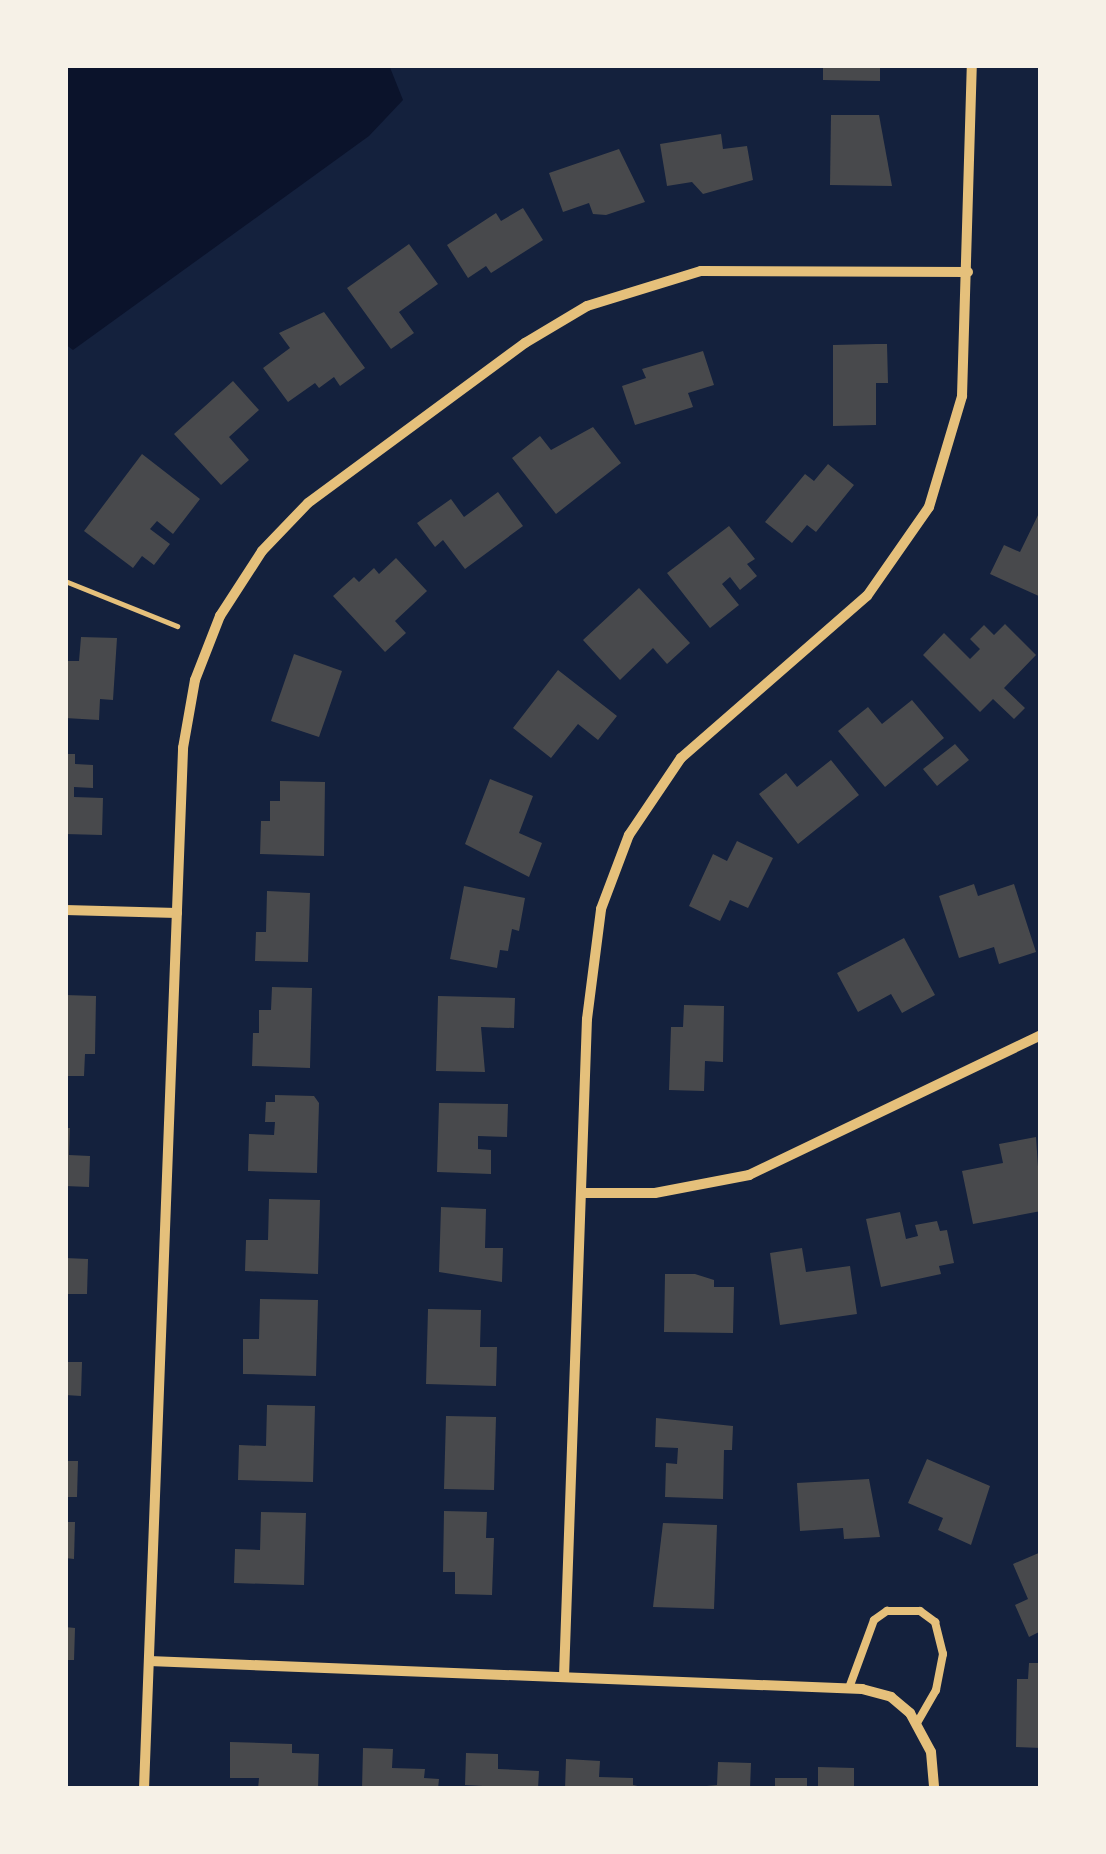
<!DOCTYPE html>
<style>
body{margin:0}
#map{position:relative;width:1106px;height:1854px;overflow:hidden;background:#14213d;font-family:Quicksand,sans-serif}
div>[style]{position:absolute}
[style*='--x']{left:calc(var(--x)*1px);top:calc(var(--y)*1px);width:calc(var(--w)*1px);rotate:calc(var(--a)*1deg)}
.water>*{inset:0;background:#0b132b}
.building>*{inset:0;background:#48494c}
.path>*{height:5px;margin:-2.5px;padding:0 2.5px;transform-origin:2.5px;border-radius:2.5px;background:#e5c07b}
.service>*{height:8px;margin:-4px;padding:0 4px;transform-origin:4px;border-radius:4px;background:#e5c07b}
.minor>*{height:10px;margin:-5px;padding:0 5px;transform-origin:5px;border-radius:5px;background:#e5c07b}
span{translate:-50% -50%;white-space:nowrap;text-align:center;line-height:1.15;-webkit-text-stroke:10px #f6f1e7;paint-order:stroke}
.frame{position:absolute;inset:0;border:68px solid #f6f1e7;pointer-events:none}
</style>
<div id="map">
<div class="water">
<div style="clip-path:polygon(68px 65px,389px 65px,403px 100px,369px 136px,73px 350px,65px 344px)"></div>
</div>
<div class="building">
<div style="clip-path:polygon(823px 65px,880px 65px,880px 81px,823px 80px)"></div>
<div style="clip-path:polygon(831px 115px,879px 115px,892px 186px,830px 185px)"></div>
<div style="clip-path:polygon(721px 134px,723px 149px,747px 146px,753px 180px,703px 194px,692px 182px,667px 186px,660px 144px)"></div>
<div style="clip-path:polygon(619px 149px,645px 202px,606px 215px,593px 214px,589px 203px,563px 212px,549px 173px)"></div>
<div style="clip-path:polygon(523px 208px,543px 240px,491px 273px,486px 266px,468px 278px,447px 245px,496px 213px,501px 221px)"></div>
<div style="clip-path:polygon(409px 244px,438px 284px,399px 312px,414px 333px,391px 349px,347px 288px)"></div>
<div style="clip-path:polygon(324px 312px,365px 368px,340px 386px,334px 377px,319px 388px,315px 383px,288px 402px,263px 368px,290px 348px,279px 333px)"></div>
<div style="clip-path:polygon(876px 344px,887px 344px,888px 383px,876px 383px,876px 425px,833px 426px,833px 345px)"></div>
<div style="clip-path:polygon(703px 351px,714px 385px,688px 393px,693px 407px,635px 425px,622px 386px,646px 378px,642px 369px)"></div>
<div style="clip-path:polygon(233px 381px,259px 410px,229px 437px,249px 460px,221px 485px,174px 434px)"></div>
<div style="clip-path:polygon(593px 427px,621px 463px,556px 514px,512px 458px,540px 436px,551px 450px)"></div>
<div style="clip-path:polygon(142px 454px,200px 499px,173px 534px,157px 521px,150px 529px,170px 544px,154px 565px,142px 556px,133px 568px,84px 531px)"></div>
<div style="clip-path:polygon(828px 464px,854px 485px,816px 532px,807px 525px,792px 543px,765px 522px,805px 474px,814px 481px)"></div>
<div style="clip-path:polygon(498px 492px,523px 526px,465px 569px,443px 540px,435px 547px,417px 523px,451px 499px,464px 517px)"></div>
<div style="clip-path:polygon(1041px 509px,1041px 597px,990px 574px,1004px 545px,1020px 552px)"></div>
<div style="clip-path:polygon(729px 526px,755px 559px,747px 564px,757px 576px,740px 590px,730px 577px,722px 584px,739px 605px,710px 628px,667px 573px)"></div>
<div style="clip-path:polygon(396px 558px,427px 591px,395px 621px,406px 633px,385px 652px,333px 596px,354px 577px,359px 582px,374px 568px,379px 574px)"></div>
<div style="clip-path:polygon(639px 588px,690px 643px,667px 664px,653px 648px,620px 680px,583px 640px)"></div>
<div style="clip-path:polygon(1005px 624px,1036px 655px,1004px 688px,1025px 708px,1014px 719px,993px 699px,980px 712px,923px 655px,944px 633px,970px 659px,980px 649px,970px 639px,984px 625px,994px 635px)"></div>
<div style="clip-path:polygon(81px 637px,117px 638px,113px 700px,100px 699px,99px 720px,65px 718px,65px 661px,79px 661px)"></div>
<div style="clip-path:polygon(294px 654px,342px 671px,319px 737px,271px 721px)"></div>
<div style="clip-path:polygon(558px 670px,617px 716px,598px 740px,578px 724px,551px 758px,513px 728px)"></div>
<div style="clip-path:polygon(912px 700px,944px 738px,885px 787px,838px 731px,868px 707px,882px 724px)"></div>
<div style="clip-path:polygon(955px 744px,969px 760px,937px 786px,923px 769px)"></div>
<div style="clip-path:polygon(65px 754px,75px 754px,75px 764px,93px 765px,93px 788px,74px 787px,74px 797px,103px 798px,102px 835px,65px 834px)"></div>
<div style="clip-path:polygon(831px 760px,859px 795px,798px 844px,759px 794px,786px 773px,797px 787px)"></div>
<div style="clip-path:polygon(490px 779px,533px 796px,519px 833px,542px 843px,529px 877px,465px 844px)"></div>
<div style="clip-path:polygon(280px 781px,325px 782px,324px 856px,260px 854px,261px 821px,270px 821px,270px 801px,280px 801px)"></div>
<div style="clip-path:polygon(737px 841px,773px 858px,748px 908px,730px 900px,720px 921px,689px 906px,713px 854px,727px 861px)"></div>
<div style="clip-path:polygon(974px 884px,978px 896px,1014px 884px,1036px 952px,999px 964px,994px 947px,959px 958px,939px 896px)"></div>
<div style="clip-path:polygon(464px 886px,525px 898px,519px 931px,512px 929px,508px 951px,500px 950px,497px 968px,450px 959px)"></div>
<div style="clip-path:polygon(267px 891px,310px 893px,308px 962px,255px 961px,256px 932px,266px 932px)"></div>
<div style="clip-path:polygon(904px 938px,935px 995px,902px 1013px,891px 994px,858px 1012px,837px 973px)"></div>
<div style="clip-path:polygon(272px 987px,312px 988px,310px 1068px,252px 1066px,253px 1033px,259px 1033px,259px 1010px,271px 1010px)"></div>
<div style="clip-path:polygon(65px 995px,96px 996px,95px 1054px,85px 1054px,84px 1076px,65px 1076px)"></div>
<div style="clip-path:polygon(438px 996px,515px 998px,514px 1028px,481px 1027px,485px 1072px,436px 1071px)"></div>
<div style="clip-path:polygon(684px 1005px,724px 1006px,723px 1062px,705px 1061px,704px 1091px,669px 1090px,671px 1027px,683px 1027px)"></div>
<div style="clip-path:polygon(275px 1095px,314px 1096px,319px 1103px,317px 1173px,248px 1171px,249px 1134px,274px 1135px,275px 1122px,265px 1122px,266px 1102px,275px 1102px)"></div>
<div style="clip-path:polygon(439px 1103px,508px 1104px,507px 1137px,478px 1136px,478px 1149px,491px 1150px,491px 1174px,437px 1172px)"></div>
<div style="clip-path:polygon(65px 1128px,70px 1128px,69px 1155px,90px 1156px,89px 1187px,65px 1186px)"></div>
<div style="clip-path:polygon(1036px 1137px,1041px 1211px,973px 1224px,962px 1171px,1003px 1163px,999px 1144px)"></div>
<div style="clip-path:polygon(269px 1199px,320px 1200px,318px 1274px,245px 1271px,246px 1240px,268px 1240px)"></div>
<div style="clip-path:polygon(441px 1207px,486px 1209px,485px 1248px,503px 1248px,502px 1282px,439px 1272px)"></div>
<div style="clip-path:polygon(900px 1212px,906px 1239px,918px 1236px,915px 1225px,937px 1221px,940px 1231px,947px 1230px,954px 1263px,939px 1266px,941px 1274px,881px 1287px,866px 1219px)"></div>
<div style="clip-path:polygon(802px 1248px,806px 1272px,850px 1266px,857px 1314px,780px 1325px,770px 1253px)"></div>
<div style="clip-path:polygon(65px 1258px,88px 1259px,87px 1294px,65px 1294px)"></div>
<div style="clip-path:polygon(665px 1274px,695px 1274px,714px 1280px,714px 1287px,734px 1287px,733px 1333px,664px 1332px)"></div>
<div style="clip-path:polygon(260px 1299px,318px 1300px,316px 1376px,243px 1374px,243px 1339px,259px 1339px)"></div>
<div style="clip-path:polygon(428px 1309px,481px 1310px,480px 1347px,497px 1347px,496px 1386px,426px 1384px)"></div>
<div style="clip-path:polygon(65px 1362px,82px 1362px,81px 1396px,65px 1395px)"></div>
<div style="clip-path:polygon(267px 1405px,315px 1406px,313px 1482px,238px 1480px,239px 1445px,266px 1446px)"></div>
<div style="clip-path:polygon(446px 1416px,496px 1417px,494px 1490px,444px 1489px)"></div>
<div style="clip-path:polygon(656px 1418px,733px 1426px,732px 1450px,724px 1450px,723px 1499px,665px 1497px,666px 1463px,677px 1464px,678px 1448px,655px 1447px)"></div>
<div style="clip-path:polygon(927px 1459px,990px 1486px,971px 1545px,938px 1530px,943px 1518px,908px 1503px)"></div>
<div style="clip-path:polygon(65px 1461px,78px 1461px,77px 1497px,65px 1497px)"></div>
<div style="clip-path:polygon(869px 1479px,880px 1537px,844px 1539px,843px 1528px,800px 1531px,797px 1483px)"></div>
<div style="clip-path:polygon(444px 1511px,487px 1512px,486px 1538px,494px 1538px,492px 1595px,455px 1594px,455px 1572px,443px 1572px)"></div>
<div style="clip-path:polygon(261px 1512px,306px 1513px,304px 1585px,234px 1583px,235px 1549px,260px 1550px)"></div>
<div style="clip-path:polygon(65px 1522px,75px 1522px,74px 1559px,65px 1558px)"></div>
<div style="clip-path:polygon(663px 1523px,717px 1525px,714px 1609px,653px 1607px)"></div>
<div style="clip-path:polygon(1041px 1552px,1041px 1631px,1029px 1637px,1015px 1605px,1028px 1599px,1013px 1564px)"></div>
<div style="clip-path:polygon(65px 1627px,75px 1628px,74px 1660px,65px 1660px)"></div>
<div style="clip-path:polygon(1029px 1663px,1041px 1663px,1041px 1748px,1016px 1747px,1017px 1679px,1028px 1679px)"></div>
<div style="clip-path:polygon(230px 1742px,292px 1744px,292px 1753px,319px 1754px,318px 1789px,258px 1789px,259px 1778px,230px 1778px)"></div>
<div style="clip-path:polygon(363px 1748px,393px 1749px,392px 1768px,425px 1769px,424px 1778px,439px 1779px,438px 1789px,362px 1789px)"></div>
<div style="clip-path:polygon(466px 1753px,498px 1754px,498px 1769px,539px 1771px,538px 1789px,465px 1785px)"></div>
<div style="clip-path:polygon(566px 1759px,600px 1761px,599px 1777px,633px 1778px,633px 1785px,652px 1789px,565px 1789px)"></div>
<div style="clip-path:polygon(718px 1762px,751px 1763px,750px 1789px,676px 1789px,717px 1785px)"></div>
<div style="clip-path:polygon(818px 1767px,854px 1768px,854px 1789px,818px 1789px)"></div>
<div style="clip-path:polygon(775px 1778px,807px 1778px,807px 1789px,775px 1789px)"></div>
</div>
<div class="path">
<div style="--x:65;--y:581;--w:121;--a:21.9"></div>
</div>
<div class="service">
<div style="--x:849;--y:1688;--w:72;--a:-69.8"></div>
<div style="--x:874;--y:1620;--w:16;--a:-35"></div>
<div style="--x:887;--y:1611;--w:33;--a:0"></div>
<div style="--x:920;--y:1611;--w:19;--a:36"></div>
<div style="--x:935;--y:1622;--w:33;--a:76"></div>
<div style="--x:943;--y:1654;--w:37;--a:101"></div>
<div style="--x:936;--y:1690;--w:38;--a:120"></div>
</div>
<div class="minor">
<div style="--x:65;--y:910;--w:112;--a:1.5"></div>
<div style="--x:582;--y:1193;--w:73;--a:0"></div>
<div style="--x:655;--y:1193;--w:96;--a:-10.8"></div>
<div style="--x:749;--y:1175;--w:324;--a:-25.6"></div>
<div style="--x:149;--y:1661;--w:714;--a:2.25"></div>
<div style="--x:862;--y:1689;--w:30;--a:15"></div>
<div style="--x:891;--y:1697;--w:25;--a:40"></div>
<div style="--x:910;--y:1713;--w:44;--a:61.7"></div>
<div style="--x:931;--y:1752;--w:37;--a:85"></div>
<div style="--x:564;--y:1677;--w:658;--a:-88"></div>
<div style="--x:587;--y:1019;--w:111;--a:-82.7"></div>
<div style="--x:601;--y:909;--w:79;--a:-69.3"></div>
<div style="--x:629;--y:835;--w:93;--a:-56"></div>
<div style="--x:681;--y:758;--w:247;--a:-41.1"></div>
<div style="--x:867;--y:596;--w:108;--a:-55.1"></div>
<div style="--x:929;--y:507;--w:116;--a:-73.4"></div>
<div style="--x:962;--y:396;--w:331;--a:-88.3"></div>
<div style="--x:144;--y:1789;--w:1042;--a:-87.85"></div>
<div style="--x:183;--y:748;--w:69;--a:-80"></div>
<div style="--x:195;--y:680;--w:69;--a:-68.7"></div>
<div style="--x:220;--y:616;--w:77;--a:-57.1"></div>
<div style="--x:262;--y:551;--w:66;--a:-46.2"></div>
<div style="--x:308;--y:503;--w:270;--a:-36.4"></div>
<div style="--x:525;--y:343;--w:72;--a:-30.8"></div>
<div style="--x:587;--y:306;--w:119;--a:-17.1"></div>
<div style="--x:701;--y:271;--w:267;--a:0.2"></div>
</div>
<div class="frame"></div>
</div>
